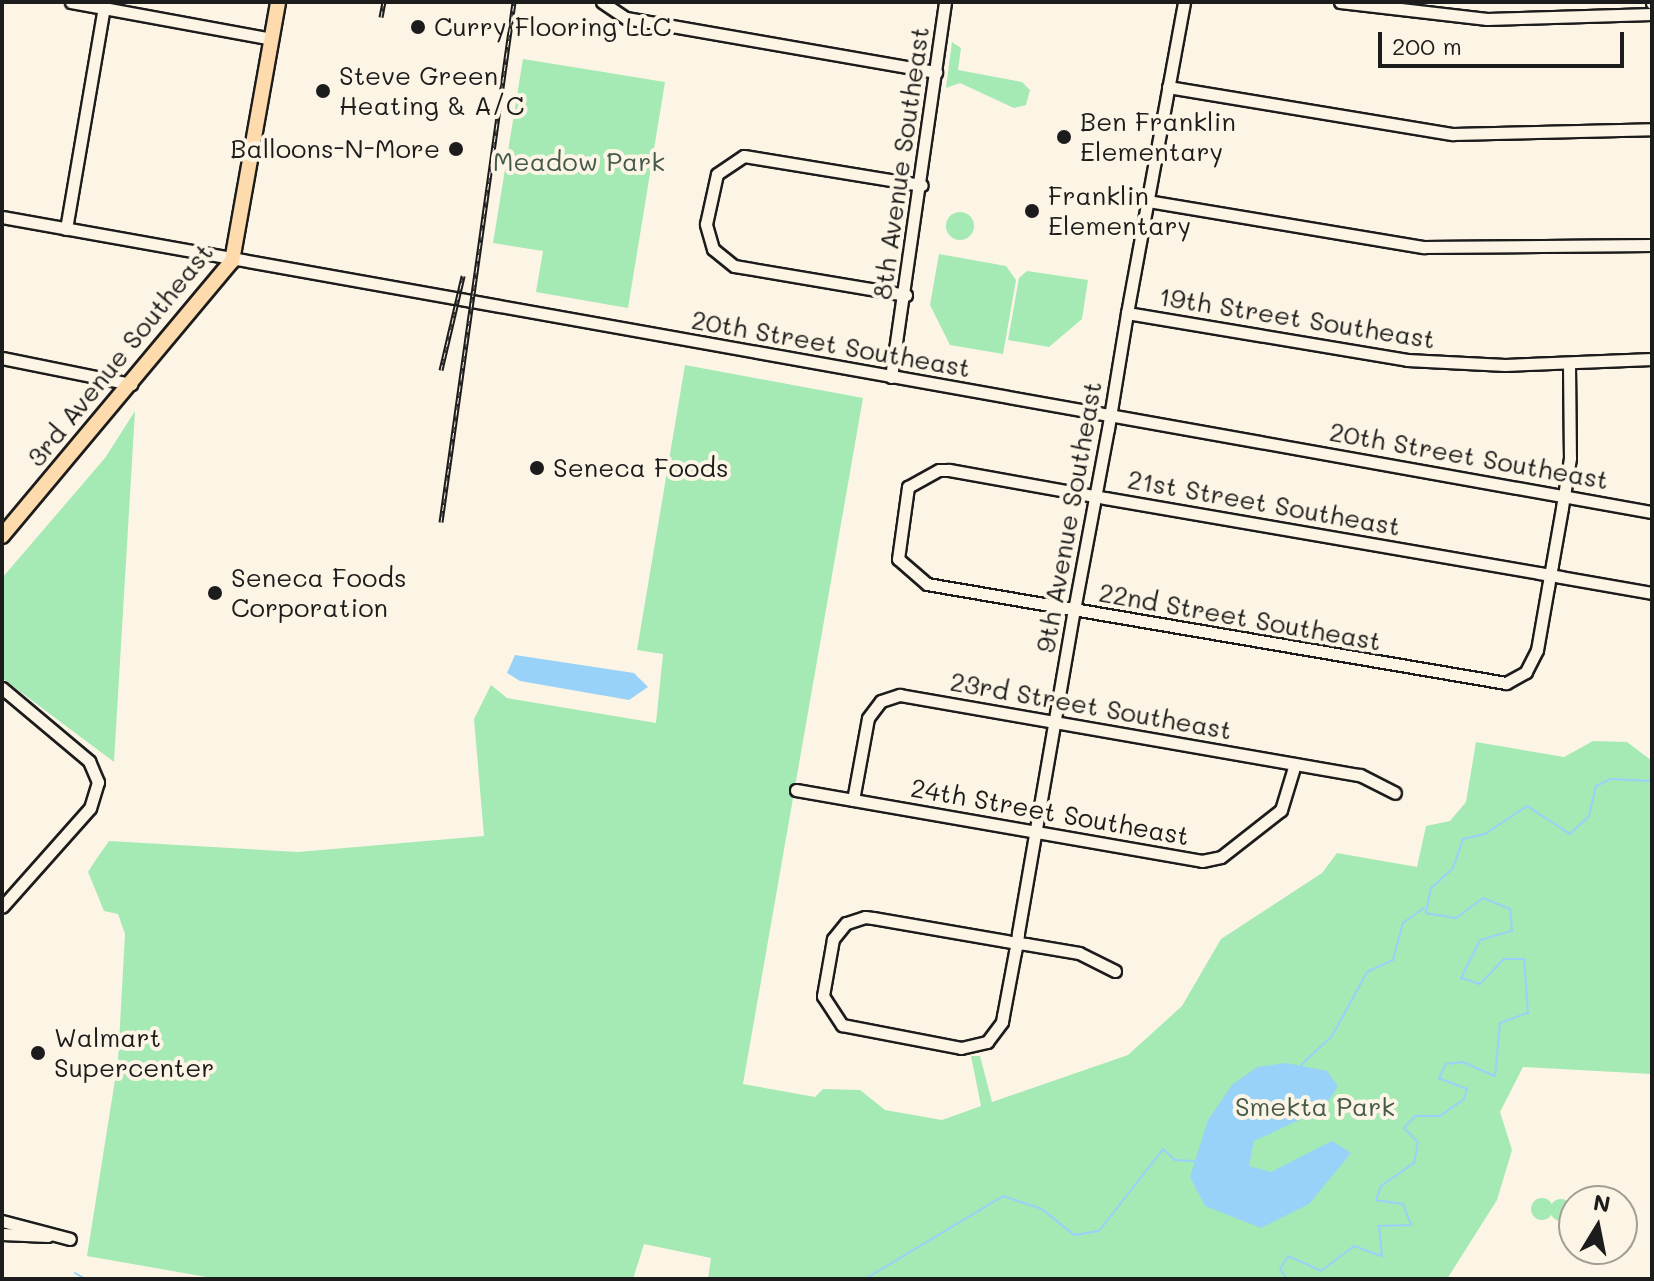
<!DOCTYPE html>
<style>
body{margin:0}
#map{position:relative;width:1654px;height:1281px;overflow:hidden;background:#fcf5e5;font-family:Mali,sans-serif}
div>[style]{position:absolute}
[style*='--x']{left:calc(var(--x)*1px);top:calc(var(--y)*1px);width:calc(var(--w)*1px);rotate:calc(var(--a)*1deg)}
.green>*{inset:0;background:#a5e9b5}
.round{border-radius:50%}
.water>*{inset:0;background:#98d2f8}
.stream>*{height:2px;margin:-1px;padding:0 1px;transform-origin:1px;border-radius:1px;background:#98d2f8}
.roads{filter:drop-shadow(2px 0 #1c1c1c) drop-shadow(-2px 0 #1c1c1c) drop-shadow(0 2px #1c1c1c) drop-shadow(0 -2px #1c1c1c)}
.minor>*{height:11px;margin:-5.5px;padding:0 5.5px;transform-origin:5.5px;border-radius:5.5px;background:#fcf5e5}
.major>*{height:14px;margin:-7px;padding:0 7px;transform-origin:7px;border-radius:7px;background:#fedbac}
.rail>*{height:5px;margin-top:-2.5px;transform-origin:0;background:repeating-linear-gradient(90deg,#fcf5e5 0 6px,#1c1c1c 0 12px);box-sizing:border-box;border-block:2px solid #1c1c1c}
.dots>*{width:22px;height:22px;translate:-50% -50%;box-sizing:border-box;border:4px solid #fcf5e5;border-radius:50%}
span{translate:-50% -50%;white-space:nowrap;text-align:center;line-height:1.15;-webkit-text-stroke:8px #fcf5e5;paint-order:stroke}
.poi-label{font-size:26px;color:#1c1c1c}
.left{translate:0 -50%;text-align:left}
.right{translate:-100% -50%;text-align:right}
.park-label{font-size:26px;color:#455a4a}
.street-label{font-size:26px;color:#1c1c1c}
.frame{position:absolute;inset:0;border:4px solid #1c1c1c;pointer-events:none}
.north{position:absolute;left:1558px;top:1185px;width:80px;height:80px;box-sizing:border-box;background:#fcf5e5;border:2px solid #a29e95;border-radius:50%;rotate:10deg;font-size:22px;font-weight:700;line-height:32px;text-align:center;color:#1c1c1c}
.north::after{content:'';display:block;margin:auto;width:28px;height:36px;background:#1c1c1c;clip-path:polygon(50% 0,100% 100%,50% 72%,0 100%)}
.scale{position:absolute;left:1378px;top:32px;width:246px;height:36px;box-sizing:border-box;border:4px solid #1c1c1c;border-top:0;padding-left:10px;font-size:24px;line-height:28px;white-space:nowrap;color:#1c1c1c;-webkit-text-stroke:6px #fcf5e5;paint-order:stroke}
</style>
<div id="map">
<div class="green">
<div style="clip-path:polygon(952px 42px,961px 48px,958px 70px,1022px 82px,1030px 90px,1026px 105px,1014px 108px,960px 83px,946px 88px)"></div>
<div style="clip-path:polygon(523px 59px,665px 82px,628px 308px,536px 292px,543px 251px,493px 243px)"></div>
<div class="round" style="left:946px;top:212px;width:28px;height:28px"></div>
<div style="clip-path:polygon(939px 254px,1006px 266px,1016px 280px,1003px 354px,950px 345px,930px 305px)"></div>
<div style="clip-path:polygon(1027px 271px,1088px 280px,1082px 319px,1049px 347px,1008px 340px,1019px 278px)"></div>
<div style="clip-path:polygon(685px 365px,863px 398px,743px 1084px,815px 1097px,823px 1089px,860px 1090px,885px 1110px,942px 1120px,981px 1106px,971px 1056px,980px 1056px,992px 1102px,1128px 1055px,1182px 1006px,1221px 939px,1322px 873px,1337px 853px,1417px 867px,1426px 826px,1450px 821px,1466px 802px,1476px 742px,1564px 757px,1593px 741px,1627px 742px,1652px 761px,1652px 1074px,1523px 1067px,1500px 1112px,1512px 1150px,1497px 1200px,1447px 1279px,708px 1279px,711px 1258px,644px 1244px,633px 1279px,218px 1279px,87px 1256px,118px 1061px,125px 934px,118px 914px,104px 911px,88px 872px,95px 861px,109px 841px,298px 852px,484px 836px,474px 719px,491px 685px,507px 698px,656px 723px,663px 654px,637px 650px)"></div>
<div style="clip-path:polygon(135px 411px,114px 762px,2px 678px,2px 578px,105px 458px)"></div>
<div class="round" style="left:1531px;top:1198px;width:22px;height:22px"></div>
<div class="round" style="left:1550px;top:1199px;width:22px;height:22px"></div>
</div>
<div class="water">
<div style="clip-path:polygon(515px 655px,634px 673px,648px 687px,629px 700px,520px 681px,507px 673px)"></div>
<div style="clip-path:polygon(1286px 1063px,1327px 1071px,1338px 1086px,1323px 1109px,1254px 1141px,1249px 1166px,1271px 1172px,1332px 1141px,1351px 1153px,1309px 1204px,1261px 1228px,1205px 1206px,1190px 1177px,1208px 1120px,1232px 1085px,1257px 1067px)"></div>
</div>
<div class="stream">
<div style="--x:1301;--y:1065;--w:42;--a:-43.1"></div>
<div style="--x:1332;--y:1036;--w:73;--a:-61.3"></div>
<div style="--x:1367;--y:972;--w:29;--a:-25"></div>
<div style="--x:1393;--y:960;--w:38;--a:-75"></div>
<div style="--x:1403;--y:923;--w:26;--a:-36"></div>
<div style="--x:75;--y:1273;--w:13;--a:29"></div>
<div style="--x:865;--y:1279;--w:161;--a:-31"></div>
<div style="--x:1003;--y:1196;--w:41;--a:18.4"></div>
<div style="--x:1042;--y:1209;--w:41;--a:39.1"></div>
<div style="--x:1074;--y:1235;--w:25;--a:-9"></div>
<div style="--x:1099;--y:1231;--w:104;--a:-52"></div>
<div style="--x:1163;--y:1149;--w:16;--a:43"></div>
<div style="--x:1175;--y:1160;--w:19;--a:3"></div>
<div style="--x:1287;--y:1279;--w:12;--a:-125"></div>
<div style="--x:1280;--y:1269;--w:15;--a:-58"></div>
<div style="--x:1288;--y:1256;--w:36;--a:24"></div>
<div style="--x:1321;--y:1271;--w:41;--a:-37.1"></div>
<div style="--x:1354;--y:1246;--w:30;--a:20"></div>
<div style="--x:1382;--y:1256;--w:30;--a:-96"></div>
<div style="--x:1379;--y:1226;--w:32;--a:-2"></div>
<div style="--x:1411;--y:1225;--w:22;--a:-111"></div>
<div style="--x:1403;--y:1204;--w:27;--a:-172"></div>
<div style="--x:1376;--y:1200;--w:15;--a:-70"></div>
<div style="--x:1381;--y:1186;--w:40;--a:-34.9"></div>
<div style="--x:1414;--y:1163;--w:21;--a:-79"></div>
<div style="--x:1418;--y:1142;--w:20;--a:-135"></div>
<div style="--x:1404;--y:1128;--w:16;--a:-47"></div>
<div style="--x:1415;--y:1116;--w:25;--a:0"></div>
<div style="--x:1440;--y:1116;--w:29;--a:-35"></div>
<div style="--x:1464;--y:1099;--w:10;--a:-73"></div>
<div style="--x:1467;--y:1089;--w:30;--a:-159"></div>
<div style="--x:1439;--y:1078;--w:16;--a:-63"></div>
<div style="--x:1446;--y:1064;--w:17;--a:-7"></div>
<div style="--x:1463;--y:1062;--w:35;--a:24"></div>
<div style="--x:1495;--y:1076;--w:53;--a:-84.6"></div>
<div style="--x:1500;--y:1023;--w:30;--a:-20"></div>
<div style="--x:1528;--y:1013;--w:54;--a:-94.2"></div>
<div style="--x:1524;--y:959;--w:20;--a:180"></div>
<div style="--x:1504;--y:959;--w:35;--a:134"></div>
<div style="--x:1480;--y:984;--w:20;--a:-162"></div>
<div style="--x:1461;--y:978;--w:42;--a:-63.4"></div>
<div style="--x:1480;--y:940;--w:33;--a:-16"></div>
<div style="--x:1512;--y:931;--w:22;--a:-95"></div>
<div style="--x:1510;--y:909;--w:29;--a:-158"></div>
<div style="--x:1483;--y:898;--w:34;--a:143"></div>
<div style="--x:1456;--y:918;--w:30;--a:-171"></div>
<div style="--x:1426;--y:913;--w:25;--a:-79"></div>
<div style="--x:1431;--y:888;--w:30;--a:-42"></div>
<div style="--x:1453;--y:868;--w:31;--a:-71"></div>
<div style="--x:1463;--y:839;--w:23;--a:-13"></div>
<div style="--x:1485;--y:834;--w:50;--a:-33.7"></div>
<div style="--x:1527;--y:806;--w:51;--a:33.1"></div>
<div style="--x:1570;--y:834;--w:26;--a:-43"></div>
<div style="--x:1589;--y:816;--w:31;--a:-77"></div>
<div style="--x:1596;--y:786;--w:17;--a:-25"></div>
<div style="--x:1611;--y:779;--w:41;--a:2.8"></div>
</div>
<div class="roads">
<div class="minor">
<div style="--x:71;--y:2;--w:204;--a:10.4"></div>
<div style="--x:602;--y:2;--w:29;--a:34"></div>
<div style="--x:626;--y:18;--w:315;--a:9.9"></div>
<div style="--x:1340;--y:2;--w:148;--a:6.6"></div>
<div style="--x:1487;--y:19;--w:165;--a:-1.7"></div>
<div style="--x:1652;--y:2;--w:1;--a:90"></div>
<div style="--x:1168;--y:87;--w:289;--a:9.4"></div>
<div style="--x:1453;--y:134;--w:199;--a:-1.4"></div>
<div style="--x:1148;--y:201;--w:279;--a:9.5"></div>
<div style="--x:1423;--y:247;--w:229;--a:-0.5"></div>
<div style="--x:2;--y:217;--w:1676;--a:10.14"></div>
<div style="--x:66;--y:229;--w:230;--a:-80.3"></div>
<div style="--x:906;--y:295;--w:174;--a:-170.4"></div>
<div style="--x:734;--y:266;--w:27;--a:-141"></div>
<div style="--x:713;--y:249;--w:26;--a:-106"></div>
<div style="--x:706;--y:224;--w:51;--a:-77.6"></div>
<div style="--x:717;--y:174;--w:32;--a:-34"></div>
<div style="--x:744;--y:156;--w:180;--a:9.3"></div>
<div style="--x:1127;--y:313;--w:284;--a:9.5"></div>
<div style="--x:1407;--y:360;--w:98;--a:2.9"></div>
<div style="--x:1505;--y:365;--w:147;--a:-2.3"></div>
<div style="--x:2;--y:358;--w:132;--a:11.4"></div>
<div style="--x:1569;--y:365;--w:93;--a:89.4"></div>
<div style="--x:1570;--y:458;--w:37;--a:99"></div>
<div style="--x:1564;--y:495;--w:13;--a:99"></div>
<div style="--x:1562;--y:508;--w:58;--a:100"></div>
<div style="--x:1552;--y:565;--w:10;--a:101"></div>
<div style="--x:1550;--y:575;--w:12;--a:99"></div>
<div style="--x:1548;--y:587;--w:64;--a:99.9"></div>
<div style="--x:1537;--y:650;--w:25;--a:117"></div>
<div style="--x:1526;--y:672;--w:23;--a:151"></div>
<div style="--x:1506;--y:683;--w:587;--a:-170.3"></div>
<div style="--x:927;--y:584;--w:38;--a:-139"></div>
<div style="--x:898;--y:559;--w:73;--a:-82.1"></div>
<div style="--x:908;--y:487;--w:35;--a:-29"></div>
<div style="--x:939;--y:470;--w:10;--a:0"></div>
<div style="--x:949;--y:470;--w:158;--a:10.2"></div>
<div style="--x:1105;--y:498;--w:440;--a:9.8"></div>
<div style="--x:1539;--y:573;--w:22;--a:10"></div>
<div style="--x:1561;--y:577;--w:92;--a:10"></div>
<div style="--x:891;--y:377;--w:379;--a:-81.8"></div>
<div style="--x:2;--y:688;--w:114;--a:40"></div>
<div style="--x:89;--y:761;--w:23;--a:67"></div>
<div style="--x:98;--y:782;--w:27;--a:107"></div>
<div style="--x:90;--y:808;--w:132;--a:131.6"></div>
<div style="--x:796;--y:790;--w:412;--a:9.9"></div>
<div style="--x:1202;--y:861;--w:19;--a:-12"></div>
<div style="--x:1221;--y:857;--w:76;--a:-38.1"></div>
<div style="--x:1281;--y:810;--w:48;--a:-73.1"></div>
<div style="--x:853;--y:800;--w:83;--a:-79.6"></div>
<div style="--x:868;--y:718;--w:21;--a:-53"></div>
<div style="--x:881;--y:701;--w:20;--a:-18"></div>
<div style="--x:900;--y:695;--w:467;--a:9.9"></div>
<div style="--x:1360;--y:775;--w:39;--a:27"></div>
<div style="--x:1115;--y:971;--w:40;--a:-153.4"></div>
<div style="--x:1079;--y:953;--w:54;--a:-170.4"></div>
<div style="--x:1026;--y:944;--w:9;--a:-174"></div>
<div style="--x:1017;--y:943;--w:11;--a:-170"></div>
<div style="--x:1006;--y:941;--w:135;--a:-170.2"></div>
<div style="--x:873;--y:918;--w:8;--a:-173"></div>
<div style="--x:865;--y:917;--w:20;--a:162"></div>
<div style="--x:846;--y:923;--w:21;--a:129"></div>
<div style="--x:833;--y:939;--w:58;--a:100"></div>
<div style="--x:823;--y:996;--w:35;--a:57"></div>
<div style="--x:842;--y:1025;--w:121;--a:10.9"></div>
<div style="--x:961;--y:1048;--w:27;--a:-13"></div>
<div style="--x:987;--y:1042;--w:25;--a:-53"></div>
<div style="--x:1002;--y:1022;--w:6;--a:-81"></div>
<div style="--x:1003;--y:1016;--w:65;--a:-79.4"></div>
<div style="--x:1015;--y:952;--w:9;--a:-77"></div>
<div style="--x:1017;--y:943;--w:10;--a:-84"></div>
<div style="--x:1018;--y:933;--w:328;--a:-80.2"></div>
<div style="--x:1074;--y:610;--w:184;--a:-79.4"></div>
<div style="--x:1108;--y:429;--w:118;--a:-80.7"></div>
<div style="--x:1127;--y:313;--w:316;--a:-79.6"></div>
<div style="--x:2;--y:1221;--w:70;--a:14.8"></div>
<div style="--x:2;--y:1234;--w:46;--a:2.5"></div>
</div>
<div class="major">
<div style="--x:2;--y:536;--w:359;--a:-50.1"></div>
<div style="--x:232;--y:261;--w:263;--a:-79.9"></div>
</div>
</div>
<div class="rail">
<div style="--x:381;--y:17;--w:15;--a:-79"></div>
<div style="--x:441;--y:370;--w:97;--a:-76.8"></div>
<div style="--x:441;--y:522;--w:525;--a:-82.01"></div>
</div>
<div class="dots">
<div style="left:418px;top:27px;background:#1c1c1c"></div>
<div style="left:323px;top:91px;background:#1c1c1c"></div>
<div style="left:1064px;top:137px;background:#1c1c1c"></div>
<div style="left:456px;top:149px;background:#1c1c1c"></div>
<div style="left:1032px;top:211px;background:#1c1c1c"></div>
<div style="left:537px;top:468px;background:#1c1c1c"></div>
<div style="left:215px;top:593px;background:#1c1c1c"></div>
<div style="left:38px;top:1053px;background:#1c1c1c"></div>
</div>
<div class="poi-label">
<span class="left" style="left:434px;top:27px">Curry Flooring LLC</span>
<span class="left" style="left:339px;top:91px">Steve Green<br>Heating &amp; A/C</span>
<span class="left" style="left:1080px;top:137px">Ben Franklin<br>Elementary</span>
<span class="right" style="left:440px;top:149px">Balloons-N-More</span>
<span class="left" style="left:1048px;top:211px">Franklin<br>Elementary</span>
<span class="left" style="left:553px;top:468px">Seneca Foods</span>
<span class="left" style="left:231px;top:593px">Seneca Foods<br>Corporation</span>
<span class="left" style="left:54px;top:1053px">Walmart<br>Supercenter</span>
</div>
<div class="park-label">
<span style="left:579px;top:162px">Meadow Park</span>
<span style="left:1315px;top:1107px">Smekta Park</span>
</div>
<div class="street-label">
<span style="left:901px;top:163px;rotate:-82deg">8th Avenue Southeast</span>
<span style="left:1297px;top:318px;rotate:9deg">19th Street Southeast</span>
<span style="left:831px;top:344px;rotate:10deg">20th Street Southeast</span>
<span style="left:120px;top:355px;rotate:-51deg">3rd Avenue Southeast</span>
<span style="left:1469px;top:456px;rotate:10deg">20th Street Southeast</span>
<span style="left:1264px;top:503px;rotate:10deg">21st Street Southeast</span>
<span style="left:1069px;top:517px;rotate:-80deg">9th Avenue Southeast</span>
<span style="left:1240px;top:617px;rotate:10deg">22nd Street Southeast</span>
<span style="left:1091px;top:706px;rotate:10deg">23rd Street Southeast</span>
<span style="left:1050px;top:812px;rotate:10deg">24th Street Southeast</span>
</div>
<div class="frame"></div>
<div class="north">N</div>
<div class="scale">200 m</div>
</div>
